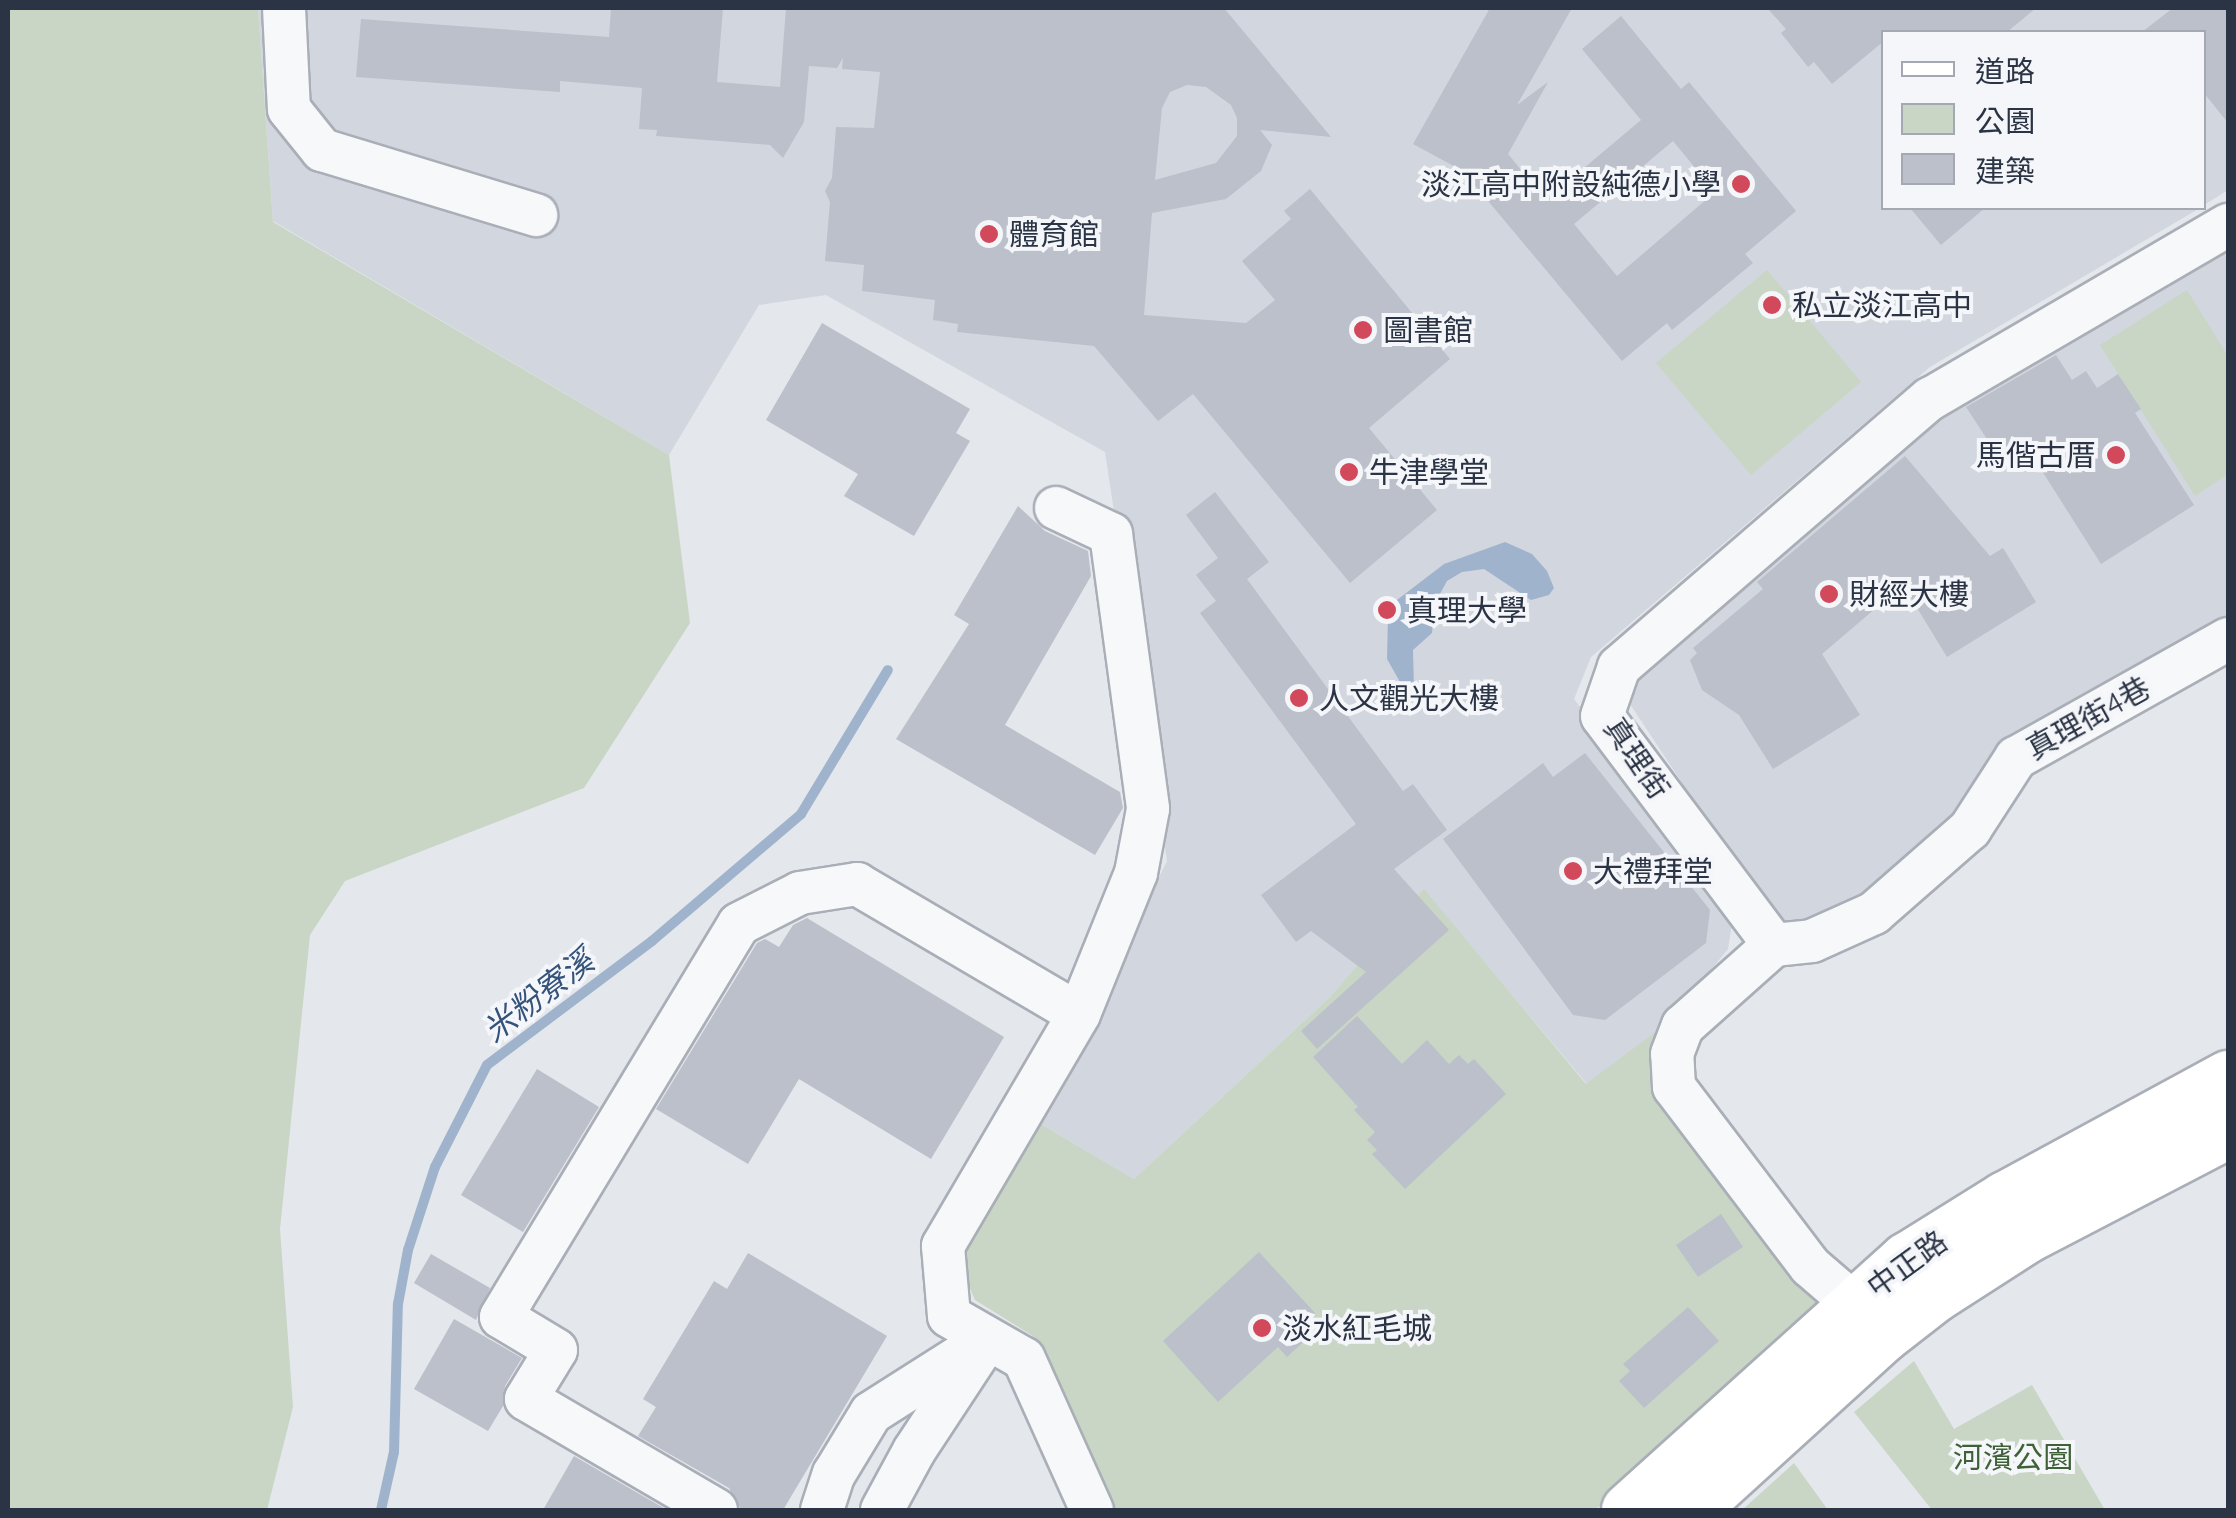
<!DOCTYPE html>
<meta charset="utf-8">
<style>
body{margin:0}
#map{position:relative;width:2236px;height:1518px;overflow:hidden;background:#e4e7ec;font-family:Quicksand,"Noto Sans TC",sans-serif}
div>[style]{position:absolute}
[style*='--x']{left:calc(var(--x)*1px);top:calc(var(--y)*1px);width:calc(var(--w)*1px);rotate:calc(var(--a)*1deg)}
.built>*{inset:0;background:#d2d6de}
.green>*{inset:0;background:#c9d6c5}
.water>*{inset:0;background:#9fb4cc}
.stream>*{height:10px;margin:-5px;padding:0 5px;transform-origin:5px;border-radius:5px;background:#9fb4cc}
.building>*{inset:0;background:#bbc0ca}
.roads{filter:drop-shadow(2px 0 #a9aeb7) drop-shadow(-2px 0 #a9aeb7) drop-shadow(0 2px #a9aeb7) drop-shadow(0 -2px #a9aeb7)}
.minor>*{height:42px;margin:-21px;padding:0 21px;transform-origin:21px;border-radius:21px;background:#f7f8fa}
.major>*{height:55px;margin:-27.5px;padding:0 27.5px;transform-origin:27.5px;border-radius:27.5px;background:#fff}
.dots>*{width:28px;height:28px;translate:-50% -50%;box-sizing:border-box;border:5px solid #f4f6f9;border-radius:50%}
span{translate:-50% -50%;white-space:nowrap;text-align:center;line-height:1.15;-webkit-text-stroke:8px #f4f6f9;paint-order:stroke}
.poi-label{font-size:30px;color:#2b3445}
.right{translate:-100% -50%;text-align:right}
.left{translate:0 -50%;text-align:left}
.street-label{font-size:30px;color:#2b3445}
.park-label{font-size:30px;color:#3f6138}
.water-label{font-size:32px;color:#34527a;font-style:italic}
.frame{position:absolute;inset:0;border:10px solid #2b3445;pointer-events:none}
.legend{position:absolute;left:1881px;top:30px;width:325px;height:180px;box-sizing:border-box;background:#f4f6f9;border:2px solid #a4a8b1;margin:0;padding:12px 18px;list-style:none;font-size:30px;color:#2b3445}
.legend li{display:flex;align-items:center;gap:20px;height:50px}
.legend b{width:50px;border:2px solid #a4a8b1}
</style>
<div id="map">
<div class="built">
<div style="clip-path:polygon(258px 8px,2228px 8px,2228px 190px,2204px 205px,2204px 32px,1884px 32px,1884px 208px,2200px 208px,1930px 367px,1591px 657px,1574px 699px,1734px 911px,1728px 949px,1667px 1023px,1587px 1084px,1424px 890px,1329px 998px,1134px 1179px,1039px 1123px,1167px 861px,1105px 452px,826px 295px,759px 305px,669px 455px,273px 221px)"></div>
<div style="clip-path:polygon(2228px 230px,2228px 627px,1855px 900px,1780px 931px,1628px 701px,1636px 666px,1932px 407px)"></div>
</div>
<div class="green">
<div style="clip-path:polygon(8px 8px,258px 8px,273px 222px,669px 455px,690px 623px,584px 788px,345px 881px,310px 935px,280px 1229px,293px 1407px,267px 1510px,8px 1510px)"></div>
<div style="clip-path:polygon(1767px 270px,1861px 382px,1751px 475px,1656px 363px)"></div>
<div style="clip-path:polygon(2187px 290px,2228px 356px,2228px 474px,2195px 496px,2100px 345px)"></div>
<div style="clip-path:polygon(1424px 889px,1586px 1084px,1667px 1023px,1664px 1080px,1818px 1299px,1817px 1306px,1595px 1510px,1108px 1510px,1033px 1336px,975px 1300px,957px 1259px,1039px 1123px,1134px 1179px,1329px 998px)"></div>
<div style="clip-path:polygon(1914px 1361px,1954px 1429px,2032px 1385px,2105px 1510px,1932px 1510px,1854px 1412px)"></div>
<div style="clip-path:polygon(1794px 1463px,1828px 1510px,1742px 1510px)"></div>
</div>
<div class="water">
<div style="clip-path:polygon(1505px 542px,1532px 554px,1547px 571px,1554px 588px,1549px 595px,1531px 600px,1484px 569px,1462px 572px,1447px 581px,1435px 603px,1432px 633px,1413px 650px,1414px 688px,1404px 689px,1387px 659px,1388px 616px,1397px 600px,1444px 564px)"></div>
</div>
<div class="stream">
<div style="--x:381;--y:1510;--w:59;--a:-77.4"></div>
<div style="--x:394;--y:1452;--w:148;--a:-88.5"></div>
<div style="--x:398;--y:1304;--w:55;--a:-79.5"></div>
<div style="--x:408;--y:1250;--w:87;--a:-72"></div>
<div style="--x:435;--y:1167;--w:114;--a:-63"></div>
<div style="--x:487;--y:1065;--w:206;--a:-36.9"></div>
<div style="--x:652;--y:941;--w:196;--a:-40.4"></div>
<div style="--x:801;--y:814;--w:168;--a:-58.9"></div>
</div>
<div class="building">
<div style="clip-path:polygon(evenodd,611px 8px,723px 8px,717px 82px,780px 87px,786px 8px,1224px 8px,1331px 137px,1260px 130px,1272px 145px,1261px 171px,1226px 199px,1152px 213px,1144px 315px,1246px 323px,1275px 300px,1242px 261px,1291px 219px,1284px 211px,1310px 189px,1450px 359px,1369px 428px,1437px 510px,1350px 583px,1193px 394px,1158px 421px,1094px 346px,957px 332px,958px 324px,933px 320px,935px 300px,862px 291px,864px 265px,825px 261px,830px 202px,825px 191px,832px 178px,836px 127px,874px 128px,880px 72px,842px 69px,843px 58px,837px 68px,809px 66px,804px 122px,783px 158px,770px 145px,656px 136px,657px 130px,639px 129px,642px 88px,560px 81px,560px 92px,356px 77px,361px 19px,609px 37px,611px 8px,1187px 85px,1206px 87px,1231px 105px,1237px 118px,1237px 136px,1216px 163px,1155px 180px,1162px 108px,1170px 92px,1187px 85px)"></div>
<div style="clip-path:polygon(evenodd,1490px 8px,1572px 8px,1517px 105px,1548px 82px,1508px 154px,1546px 200px,1641px 120px,1582px 49px,1621px 16px,1681px 89px,1689px 82px,1796px 211px,1745px 254px,1753px 263px,1672px 330px,1667px 323px,1622px 361px,1463px 171px,1413px 144px,1490px 8px,1673px 141px,1715px 192px,1617px 276px,1574px 224px,1673px 141px)"></div>
<div style="clip-path:polygon(1767px 8px,2036px 8px,2007px 32px,1884px 32px,1884px 41px,1832px 84px,1814px 62px,1808px 67px,1781px 33px,1786px 29px)"></div>
<div style="clip-path:polygon(2173px 8px,2228px 8px,2228px 123px,2204px 93px,2204px 32px,2142px 32px)"></div>
<div style="clip-path:polygon(1910px 208px,1985px 208px,1941px 245px)"></div>
<div style="clip-path:polygon(822px 323px,970px 409px,956px 433px,970px 441px,914px 536px,844px 496px,858px 474px,766px 420px)"></div>
<div style="clip-path:polygon(2056px 355px,2072px 380px,2086px 371px,2097px 388px,2118px 374px,2141px 409px,2135px 413px,2194px 505px,2101px 564px,2037px 463px,2029px 468px,2016px 449px,2000px 459px,1966px 407px)"></div>
<div style="clip-path:polygon(1905px 456px,1990px 556px,2003px 548px,2036px 602px,1947px 657px,1903px 585px,1822px 654px,1860px 715px,1773px 769px,1739px 715px,1702px 690px,1690px 660px,1697px 653px,1693px 648px,1763px 589px,1757px 582px)"></div>
<div style="clip-path:polygon(1215px 492px,1269px 562px,1247px 579px,1403px 791px,1413px 784px,1447px 830px,1394px 869px,1449px 930px,1317px 1049px,1301px 1031px,1366px 972px,1311px 931px,1296px 942px,1261px 895px,1356px 824px,1200px 613px,1216px 601px,1196px 575px,1218px 558px,1186px 515px)"></div>
<div style="clip-path:polygon(1018px 506px,1045px 531px,1088px 551px,1091px 576px,1005px 725px,1120px 792px,1123px 808px,1095px 855px,896px 739px,969px 624px,954px 615px)"></div>
<div style="clip-path:polygon(1585px 753px,1710px 910px,1706px 943px,1605px 1020px,1573px 1015px,1443px 839px,1543px 763px,1553px 777px)"></div>
<div style="clip-path:polygon(807px 918px,1004px 1037px,931px 1159px,799px 1079px,748px 1164px,656px 1109px,757px 943px,765px 939px,779px 947px,793px 925px)"></div>
<div style="clip-path:polygon(1357px 1016px,1402px 1064px,1427px 1040px,1449px 1064px,1459px 1055px,1468px 1064px,1474px 1059px,1506px 1094px,1405px 1189px,1372px 1154px,1377px 1150px,1367px 1140px,1375px 1132px,1354px 1110px,1358px 1107px,1313px 1057px)"></div>
<div style="clip-path:polygon(537px 1069px,599px 1107px,523px 1232px,461px 1195px)"></div>
<div style="clip-path:polygon(1721px 1214px,1743px 1247px,1698px 1277px,1676px 1245px)"></div>
<div style="clip-path:polygon(1259px 1252px,1315px 1313px,1304px 1322px,1313px 1333px,1287px 1357px,1278px 1347px,1218px 1402px,1163px 1341px)"></div>
<div style="clip-path:polygon(748px 1253px,887px 1336px,783px 1510px,741px 1510px,729px 1488px,638px 1436px,656px 1407px,643px 1399px,714px 1281px,727px 1289px)"></div>
<div style="clip-path:polygon(431px 1254px,490px 1288px,476px 1320px,414px 1283px)"></div>
<div style="clip-path:polygon(1688px 1307px,1719px 1341px,1644px 1408px,1619px 1381px,1630px 1371px,1623px 1364px)"></div>
<div style="clip-path:polygon(454px 1319px,522px 1358px,505px 1386px,503px 1406px,488px 1431px,414px 1389px)"></div>
<div style="clip-path:polygon(574px 1456px,667px 1510px,543px 1510px)"></div>
</div>
<div class="roads">
<div class="minor">
<div style="--x:284;--y:8;--w:101;--a:87.2"></div>
<div style="--x:289;--y:109;--w:53;--a:51.2"></div>
<div style="--x:322;--y:150;--w:224;--a:16.9"></div>
<div style="--x:1056;--y:508;--w:61;--a:25.3"></div>
<div style="--x:1111;--y:534;--w:277;--a:82.3"></div>
<div style="--x:1148;--y:809;--w:65;--a:100.6"></div>
<div style="--x:1136;--y:873;--w:152;--a:112"></div>
<div style="--x:1774;--y:945;--w:38;--a:-6"></div>
<div style="--x:1812;--y:941;--w:68;--a:-24.3"></div>
<div style="--x:1874;--y:913;--w:128;--a:-41.2"></div>
<div style="--x:1970;--y:829;--w:85;--a:-57.1"></div>
<div style="--x:2016;--y:758;--w:243;--a:-29.3"></div>
<div style="--x:1874;--y:1329;--w:32;--a:-129"></div>
<div style="--x:1854;--y:1304;--w:58;--a:-139.2"></div>
<div style="--x:1810;--y:1266;--w:225;--a:-127.2"></div>
<div style="--x:1674;--y:1087;--w:33;--a:-93"></div>
<div style="--x:1672;--y:1054;--w:30;--a:-69"></div>
<div style="--x:1683;--y:1026;--w:122;--a:-41.7"></div>
<div style="--x:1774;--y:945;--w:286;--a:-126.9"></div>
<div style="--x:1602;--y:716;--w:52;--a:-70.9"></div>
<div style="--x:1619;--y:667;--w:411;--a:-40.8"></div>
<div style="--x:1930;--y:399;--w:345;--a:-30.3"></div>
<div style="--x:716;--y:1510;--w:220;--a:-149.7"></div>
<div style="--x:526;--y:1399;--w:57;--a:-58.5"></div>
<div style="--x:556;--y:1350;--w:64;--a:-149"></div>
<div style="--x:501;--y:1317;--w:459;--a:-58.8"></div>
<div style="--x:739;--y:924;--w:68;--a:-26.9"></div>
<div style="--x:800;--y:893;--w:58;--a:-9"></div>
<div style="--x:857;--y:884;--w:257;--a:30.4"></div>
<div style="--x:1079;--y:1014;--w:269;--a:120.4"></div>
<div style="--x:943;--y:1246;--w:70;--a:85.1"></div>
<div style="--x:949;--y:1316;--w:86;--a:29.8"></div>
<div style="--x:1024;--y:1359;--w:166;--a:65.8"></div>
<div style="--x:822;--y:1510;--w:38;--a:-72"></div>
<div style="--x:834;--y:1474;--w:71;--a:-58.8"></div>
<div style="--x:871;--y:1413;--w:138;--a:-32.5"></div>
<div style="--x:882;--y:1510;--w:67;--a:-61.5"></div>
<div style="--x:914;--y:1451;--w:118;--a:-56.7"></div>
</div>
<div class="major">
<div style="--x:1629;--y:1510;--w:374;--a:-42"></div>
<div style="--x:1907;--y:1260;--w:115;--a:-31.9"></div>
<div style="--x:2005;--y:1199;--w:254;--a:-28.5"></div>
<div style="--x:1689;--y:1510;--w:258;--a:-42.3"></div>
<div style="--x:1880;--y:1336;--w:68;--a:-37.9"></div>
<div style="--x:1934;--y:1294;--w:109;--a:-32.7"></div>
<div style="--x:2026;--y:1235;--w:228;--a:-27.5"></div>
</div>
</div>
<div class="dots">
<div style="left:1741px;top:184px;background:#d1495b"></div>
<div style="left:989px;top:234px;background:#d1495b"></div>
<div style="left:1772px;top:305px;background:#d1495b"></div>
<div style="left:1363px;top:330px;background:#d1495b"></div>
<div style="left:2116px;top:455px;background:#d1495b"></div>
<div style="left:1349px;top:472px;background:#d1495b"></div>
<div style="left:1829px;top:594px;background:#d1495b"></div>
<div style="left:1387px;top:610px;background:#d1495b"></div>
<div style="left:1299px;top:698px;background:#d1495b"></div>
<div style="left:1573px;top:871px;background:#d1495b"></div>
<div style="left:1262px;top:1328px;background:#d1495b"></div>
</div>
<div class="poi-label">
<span class="right" style="left:1721px;top:184px">淡江高中附設純德小學</span>
<span class="left" style="left:1009px;top:234px">體育館</span>
<span class="left" style="left:1792px;top:305px">私立淡江高中</span>
<span class="left" style="left:1383px;top:330px">圖書館</span>
<span class="right" style="left:2096px;top:455px">馬偕古厝</span>
<span class="left" style="left:1369px;top:472px">牛津學堂</span>
<span class="left" style="left:1849px;top:594px">財經大樓</span>
<span class="left" style="left:1407px;top:610px">真理大學</span>
<span class="left" style="left:1319px;top:698px">人文觀光大樓</span>
<span class="left" style="left:1593px;top:871px">大禮拜堂</span>
<span class="left" style="left:1282px;top:1328px">淡水紅毛城</span>
</div>
<div class="street-label">
<span style="left:2088px;top:718px;rotate:-29deg">真理街4巷</span>
<span style="left:1637px;top:758px;rotate:56deg">真理街</span>
<span style="left:1907px;top:1264px;rotate:-36deg">中正路</span>
</div>
<div class="park-label">
<span style="left:2013px;top:1457px">河濱公園</span>
</div>
<div class="water-label">
<span style="left:538px;top:995px;rotate:-37deg">米粉寮溪</span>
</div>
<div class="frame"></div>
<ul class="legend">
<li><b style="height:12px;background:#fff"></b>道路</li>
<li><b style="height:28px;background:#c9d6c5"></b>公園</li>
<li><b style="height:28px;background:#bbc0ca"></b>建築</li>
</ul>
</div>
